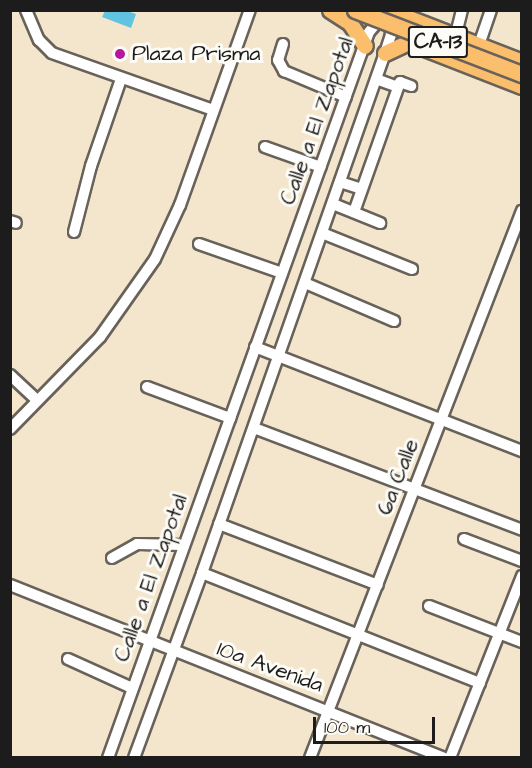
<!DOCTYPE html>
<style>
body{margin:0}
#map{position:relative;width:532px;height:768px;overflow:hidden;background:#f4e5cd;font-family:"Architects Daughter",sans-serif}
div>[style]{position:absolute}
[style*='--x']{left:calc(var(--x)*1px);top:calc(var(--y)*1px);width:calc(var(--w)*1px);rotate:calc(var(--a)*1deg)}
.water>*{inset:0;background:#61c3df}
.roads{filter:drop-shadow(2px 0 #68625a) drop-shadow(-2px 0 #68625a) drop-shadow(0 2px #68625a) drop-shadow(0 -2px #68625a)}
.minor>*{height:10px;margin:-5px;padding:0 5px;transform-origin:5px;border-radius:5px;background:#fff}
.highway>*{height:15px;margin:-7.5px;padding:0 7.5px;transform-origin:7.5px;border-radius:7.5px;background:#fabe6d}
.bridges{filter:drop-shadow(2px 0 #68625a) drop-shadow(-2px 0 #68625a) drop-shadow(0 2px #68625a) drop-shadow(0 -2px #68625a)}
.highway-bridge>*{height:15px;margin:-7.5px;padding:0 7.5px;transform-origin:7.5px;border-radius:7.5px;background:#fabe6d}
.dots>*{width:16px;height:16px;translate:-50% -50%;box-sizing:border-box;border:3px solid #fdfcf7;border-radius:50%}
span{translate:-50% -50%;white-space:nowrap;text-align:center;line-height:1.15;-webkit-text-stroke:6px #fdfcf7;paint-order:stroke}
.shield-label span{padding:2px 4px;background:#fdfcf7;border:2px solid;border-radius:4px;-webkit-text-stroke-width:0}
.shield-label{font-size:21px;color:#1c1c1c;font-weight:700}
.poi-label{font-size:22px;color:#1c1c1c}
.left{translate:0 -50%;text-align:left}
.street-label{font-size:22px;color:#1c1c1c}
.frame{position:absolute;inset:0;border:12px solid #1c1c1c;pointer-events:none}
.scale{position:absolute;left:313px;top:717px;width:122px;height:27px;box-sizing:border-box;border:3px solid #1c1c1c;border-top:0;padding-left:8px;font-size:18px;line-height:21px;white-space:nowrap;color:#1c1c1c;-webkit-text-stroke:4px #fdfcf7;paint-order:stroke}
</style>
<div id="map">
<div class="water">
<div style="clip-path:polygon(105px 11px,127px 11px,136px 14px,131px 28px,102px 17px)"></div>
</div>
<div class="roads">
<div class="minor">
<div style="--x:26;--y:10;--w:33;--a:67"></div>
<div style="--x:39;--y:40;--w:18;--a:45"></div>
<div style="--x:52;--y:53;--w:171;--a:19.5"></div>
<div style="--x:457;--y:30;--w:21;--a:-76"></div>
<div style="--x:481;--y:39;--w:31;--a:-71"></div>
<div style="--x:283;--y:44;--w:17;--a:107"></div>
<div style="--x:278;--y:60;--w:13;--a:61"></div>
<div style="--x:284;--y:71;--w:67;--a:22.8"></div>
<div style="--x:376;--y:79;--w:23;--a:20"></div>
<div style="--x:265;--y:147;--w:59;--a:19.7"></div>
<div style="--x:340;--y:182;--w:22;--a:18"></div>
<div style="--x:333;--y:204;--w:51;--a:22"></div>
<div style="--x:354;--y:212;--w:138;--a:-70.5"></div>
<div style="--x:400;--y:82;--w:12;--a:20"></div>
<div style="--x:10;--y:221;--w:6;--a:18"></div>
<div style="--x:74;--y:232;--w:68;--a:-75.6"></div>
<div style="--x:91;--y:166;--w:92;--a:-71"></div>
<div style="--x:322;--y:233;--w:97;--a:21.8"></div>
<div style="--x:199;--y:244;--w:88;--a:19.3"></div>
<div style="--x:305;--y:283;--w:97;--a:23.1"></div>
<div style="--x:255;--y:347;--w:287;--a:21.3"></div>
<div style="--x:10;--y:375;--w:37;--a:43"></div>
<div style="--x:147;--y:387;--w:89;--a:20.5"></div>
<div style="--x:254;--y:428;--w:287;--a:20.8"></div>
<div style="--x:10;--y:429;--w:129;--a:-45.6"></div>
<div style="--x:100;--y:337;--w:95;--a:-54.8"></div>
<div style="--x:155;--y:259;--w:60;--a:-65.2"></div>
<div style="--x:180;--y:205;--w:207;--a:-70.3"></div>
<div style="--x:219;--y:524;--w:170;--a:21"></div>
<div style="--x:464;--y:539;--w:62;--a:20.8"></div>
<div style="--x:112;--y:558;--w:29;--a:-29"></div>
<div style="--x:137;--y:544;--w:46;--a:1.2"></div>
<div style="--x:202;--y:573;--w:299;--a:21.6"></div>
<div style="--x:10;--y:585;--w:468;--a:21.7"></div>
<div style="--x:429;--y:606;--w:100;--a:21.2"></div>
<div style="--x:68;--y:659;--w:70;--a:24.4"></div>
<div style="--x:108;--y:758;--w:771;--a:-70.23"></div>
<div style="--x:369;--y:32;--w:23;--a:-49"></div>
<div style="--x:134;--y:758;--w:197;--a:-69.8"></div>
<div style="--x:202;--y:573;--w:551;--a:-70.61"></div>
<div style="--x:385;--y:53;--w:19;--a:-72"></div>
<div style="--x:391;--y:35;--w:15;--a:-94"></div>
<div style="--x:310;--y:758;--w:587;--a:-68.82"></div>
<div style="--x:450;--y:758;--w:196;--a:-68.4"></div>
</div>
<div class="highway">
<div style="--x:330;--y:10;--w:24;--a:33"></div>
<div style="--x:350;--y:23;--w:27;--a:57"></div>
<div style="--x:388;--y:10;--w:144;--a:21.2"></div>
<div style="--x:385;--y:53;--w:26;--a:-25"></div>
<div style="--x:409;--y:42;--w:121;--a:21.3"></div>
</div>
</div>
<div class="bridges">
<div class="highway-bridge">
<div style="--x:355;--y:10;--w:179;--a:21"></div>
</div>
</div>
<div class="dots">
<div style="left:120px;top:54px;background:#b5179e"></div>
</div>
<div class="shield-label">
<span style="left:438px;top:42px">CA-13</span>
</div>
<div class="poi-label">
<span class="left" style="left:132px;top:54px">Plaza Prisma</span>
</div>
<div class="street-label">
<span style="left:317px;top:121px;rotate:-70deg">Calle a El Zapotal</span>
<span style="left:398px;top:477px;rotate:-69deg">6a Calle</span>
<span style="left:151px;top:578px;rotate:-70deg">Calle a El Zapotal</span>
<span style="left:270px;top:667px;rotate:20deg">10a Avenida</span>
</div>
<div class="frame"></div>
<div class="scale">100 m</div>
</div>
